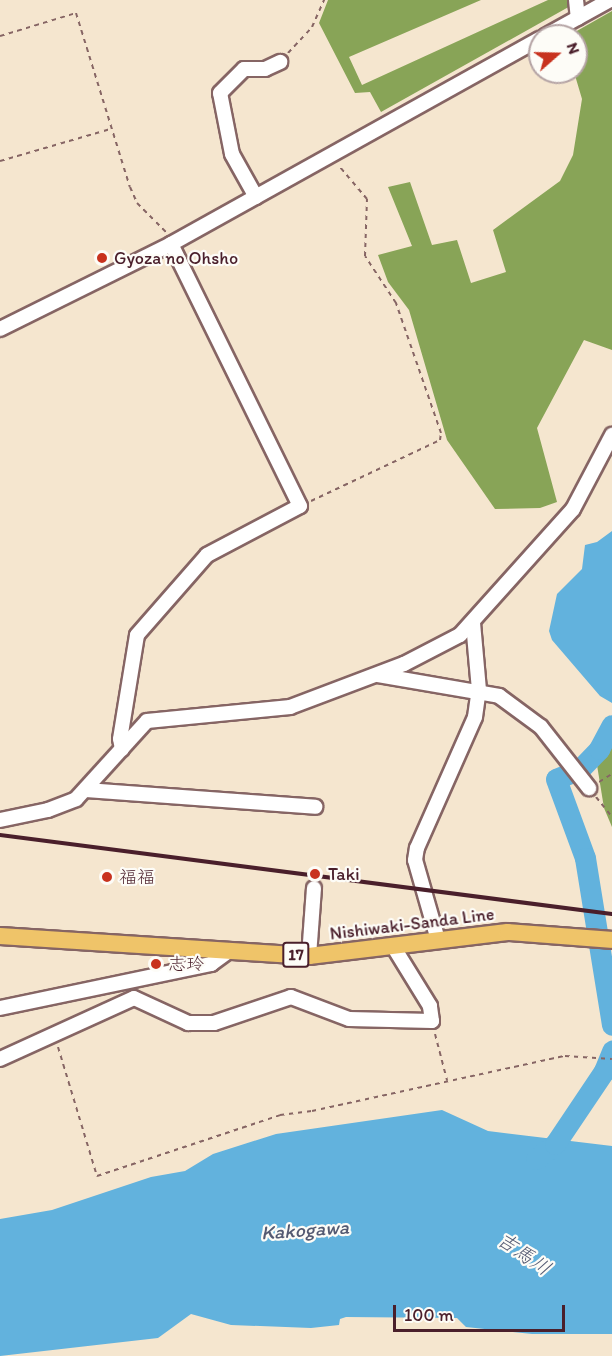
<!DOCTYPE html>
<meta charset="utf-8">
<style>
body{margin:0}
#map{position:relative;width:612px;height:1356px;overflow:hidden;background:#f5e6cf;font-family:Itim,"Klee One",sans-serif}
div>[style]{position:absolute}
[style*='--x']{left:calc(var(--x)*1px);top:calc(var(--y)*1px);width:calc(var(--w)*1px);rotate:calc(var(--a)*1deg)}
.forest>*{inset:0;background:#88a457}
.water>*{inset:0;background:#62b2dd}
.river>*{height:21px;margin:-10.5px;padding:0 10.5px;transform-origin:10.5px;border-radius:10.5px;background:#62b2dd}
.path>*{height:2px;margin-top:-1px;transform-origin:0;background:repeating-linear-gradient(90deg,#866564 0 4.5px,transparent 0 9px)}
.roads{filter:drop-shadow(2px 0 #866564) drop-shadow(-2px 0 #866564) drop-shadow(0 2px #866564) drop-shadow(0 -2px #866564)}
.minor>*{height:14px;margin:-7px;padding:0 7px;transform-origin:7px;border-radius:7px;background:#fff}
.major>*{height:16px;margin:-8px;padding:0 8px;transform-origin:8px;border-radius:8px;background:#efc469}
.rail>*{height:4px;margin:-2px;padding:0 2px;transform-origin:2px;border-radius:2px;background:#4a1f2b}
.dots>*{width:16px;height:16px;translate:-50% -50%;box-sizing:border-box;border:3px solid #fdfcf7;border-radius:50%}
span{translate:-50% -50%;white-space:nowrap;text-align:center;line-height:1.15;-webkit-text-stroke:4.5px #fdfcf7;paint-order:stroke}
.shield-label span{padding:2px 4px;background:#fdfcf7;border:2px solid;border-radius:4px;-webkit-text-stroke-width:0}
.shield-label{font-size:16px;color:#4a1f2b;font-weight:700}
.poi-label{font-size:18px;color:#4a1f2b}
.left{translate:0 -50%;text-align:left}
.street-label{font-size:18px;color:#4a1f2b}
.water-label{font-size:20px;color:#545a72;font-style:italic}
.north{position:absolute;left:528px;top:24px;width:60px;height:60px;box-sizing:border-box;background:#fdfcf7;border:2px solid #b5a4a5;border-radius:50%;rotate:70deg;font-size:16px;font-weight:700;line-height:24px;text-align:center;color:#4a1f2b}
.north::after{content:'';display:block;margin:auto;width:21px;height:27px;background:#c8321e;clip-path:polygon(50% 0,100% 100%,50% 72%,0 100%)}
.scale{position:absolute;left:393px;top:1305px;width:172px;height:27px;box-sizing:border-box;border:3px solid #4a1f2b;border-top:0;padding-left:8px;font-size:18px;line-height:21px;white-space:nowrap;color:#4a1f2b;-webkit-text-stroke:4px #fdfcf7;paint-order:stroke}
</style>
<div id="map">
<div class="forest">
<div style="clip-path:polygon(328px 0,481px 0,349px 57px,362px 85px,548px 0,581px 0,381px 112px,370px 92px,355px 93px,319px 23px)"></div>
<div style="clip-path:polygon(612px 11px,612px 350px,584px 340px,537px 428px,557px 502px,540px 508px,495px 509px,447px 440px,409px 310px,388px 282px,378px 255px,412px 246px,388px 187px,410px 182px,432px 245px,457px 240px,471px 283px,506px 272px,493px 230px,560px 181px,573px 155px,582px 99px,574px 72px,576px 36px,568px 36px)"></div>
<div style="clip-path:polygon(612px 745px,612px 827px,604px 808px,597px 765px)"></div>
</div>
<div class="water">
<div style="clip-path:polygon(612px 531px,612px 703px,600px 696px,552px 640px,549px 631px,557px 594px,582px 569px,585px 545px,597px 542px)"></div>
<div style="clip-path:polygon(442px 1110px,488px 1131px,612px 1146px,612px 1334px,532px 1334px,466px 1327px,457px 1318px,346px 1317px,340px 1319px,339px 1325px,311px 1328px,231px 1325px,191px 1314px,158px 1338px,0 1356px,0 1219px,52px 1210px,151px 1177px,185px 1171px,213px 1154px,276px 1134px)"></div>
</div>
<div class="river">
<div style="--x:580;--y:769;--w:28;--a:-46"></div>
<div style="--x:599;--y:749;--w:27;--a:-62"></div>
<div style="--x:573;--y:772;--w:18;--a:158"></div>
<div style="--x:556;--y:779;--w:84;--a:69.8"></div>
<div style="--x:585;--y:858;--w:169;--a:80.8"></div>
<div style="--x:536;--y:1159;--w:24;--a:-38"></div>
<div style="--x:555;--y:1144;--w:88;--a:-56.1"></div>
<div style="--x:604;--y:1071;--w:22;--a:-68"></div>
</div>
<div class="path">
<div style="--x:0;--y:36;--w:79;--a:-16.8"></div>
<div style="--x:76;--y:13;--w:182;--a:72.8"></div>
<div style="--x:130;--y:187;--w:17;--a:66"></div>
<div style="--x:137;--y:203;--w:42;--a:45"></div>
<div style="--x:288;--y:53;--w:35;--a:-47"></div>
<div style="--x:312;--y:27;--w:30;--a:-66"></div>
<div style="--x:0;--y:161;--w:115;--a:-16.2"></div>
<div style="--x:311;--y:501;--w:143;--a:-25.3"></div>
<div style="--x:440;--y:440;--w:7;--a:-82"></div>
<div style="--x:441;--y:433;--w:138;--a:-109.1"></div>
<div style="--x:396;--y:303;--w:56;--a:-123.4"></div>
<div style="--x:365;--y:256;--w:57;--a:-88"></div>
<div style="--x:367;--y:199;--w:43;--a:-130.3"></div>
<div style="--x:599;--y:782;--w:15;--a:-32"></div>
<div style="--x:596;--y:797;--w:26;--a:51"></div>
<div style="--x:435;--y:1034;--w:48;--a:75.4"></div>
<div style="--x:58;--y:1047;--w:135;--a:73.2"></div>
<div style="--x:97;--y:1176;--w:193;--a:-18.4"></div>
<div style="--x:280;--y:1115;--w:32;--a:-7"></div>
<div style="--x:312;--y:1111;--w:259;--a:-12.3"></div>
<div style="--x:565;--y:1056;--w:47;--a:3.7"></div>
</div>
<div class="roads">
<div class="minor">
<div style="--x:576;--y:0;--w:18;--a:84"></div>
<div style="--x:545;--y:36;--w:74;--a:-29"></div>
<div style="--x:256;--y:197;--w:49;--a:-119.2"></div>
<div style="--x:232;--y:154;--w:62;--a:-101.1"></div>
<div style="--x:220;--y:93;--w:34;--a:-45"></div>
<div style="--x:244;--y:69;--w:21;--a:0"></div>
<div style="--x:265;--y:69;--w:17;--a:-25"></div>
<div style="--x:0;--y:329;--w:191;--a:-26.4"></div>
<div style="--x:171;--y:244;--w:422;--a:-29.1"></div>
<div style="--x:378;--y:675;--w:123;--a:9.8"></div>
<div style="--x:499;--y:696;--w:52;--a:36.4"></div>
<div style="--x:541;--y:727;--w:78;--a:51.8"></div>
<div style="--x:122;--y:749;--w:10;--a:-101"></div>
<div style="--x:120;--y:739;--w:105;--a:-80.7"></div>
<div style="--x:137;--y:635;--w:106;--a:-48.8"></div>
<div style="--x:207;--y:555;--w:105;--a:-27.8"></div>
<div style="--x:300;--y:506;--w:292;--a:-116.2"></div>
<div style="--x:86;--y:790;--w:230;--a:4.2"></div>
<div style="--x:0;--y:820;--w:49;--a:-11.8"></div>
<div style="--x:48;--y:810;--w:30;--a:-21"></div>
<div style="--x:76;--y:799;--w:105;--a:-47.7"></div>
<div style="--x:147;--y:721;--w:144;--a:-5.6"></div>
<div style="--x:290;--y:707;--w:122;--a:-20.7"></div>
<div style="--x:404;--y:664;--w:63;--a:-27.4"></div>
<div style="--x:460;--y:635;--w:169;--a:-48.1"></div>
<div style="--x:573;--y:509;--w:84;--a:-62.2"></div>
<div style="--x:438;--y:940;--w:83;--a:-106"></div>
<div style="--x:415;--y:860;--w:12;--a:-81"></div>
<div style="--x:417;--y:848;--w:143;--a:-66.1"></div>
<div style="--x:475;--y:717;--w:27;--a:-82"></div>
<div style="--x:479;--y:690;--w:67;--a:-95.1"></div>
<div style="--x:309;--y:956;--w:68;--a:-85.8"></div>
<div style="--x:0;--y:1008;--w:216;--a:-11.8"></div>
<div style="--x:211;--y:964;--w:22;--a:-36"></div>
<div style="--x:0;--y:1059;--w:147;--a:-24.5"></div>
<div style="--x:134;--y:998;--w:60;--a:24.8"></div>
<div style="--x:188;--y:1023;--w:26;--a:0"></div>
<div style="--x:214;--y:1023;--w:81;--a:-18.7"></div>
<div style="--x:291;--y:997;--w:62;--a:20.8"></div>
<div style="--x:349;--y:1019;--w:83;--a:1.4"></div>
<div style="--x:432;--y:1021;--w:15;--a:-98"></div>
<div style="--x:430;--y:1006;--w:70;--a:-121.7"></div>
</div>
<div class="major">
<div style="--x:0;--y:936;--w:310;--a:3.7"></div>
<div style="--x:309;--y:956;--w:200;--a:-6.9"></div>
<div style="--x:508;--y:932;--w:104;--a:4.4"></div>
</div>
</div>
<div class="rail">
<div style="--x:0;--y:835;--w:617;--a:7.36"></div>
</div>
<div class="dots">
<div style="left:102px;top:258px;background:#c8321e"></div>
<div style="left:315px;top:874px;background:#c8321e"></div>
<div style="left:107px;top:877px;background:#c8321e"></div>
<div style="left:156px;top:964px;background:#c8321e"></div>
</div>
<div class="shield-label">
<span style="left:296px;top:955px">17</span>
</div>
<div class="poi-label">
<span class="left" style="left:114px;top:258px">Gyoza no Ohsho</span>
<span class="left" style="left:328px;top:874px">Taki</span>
<span class="left" style="left:119px;top:877px">福福</span>
<span class="left" style="left:168px;top:964px">志玲</span>
</div>
<div class="street-label">
<span style="left:412px;top:924px;rotate:-7deg">Nishiwaki-Sanda Line</span>
</div>
<div class="water-label">
<span style="left:305px;top:1230px;rotate:-4deg">Kakogawa</span>
<span style="left:524px;top:1254px;rotate:34deg">吉馬川</span>
</div>
<div class="north">N</div>
<div class="scale">100 m</div>
</div>
